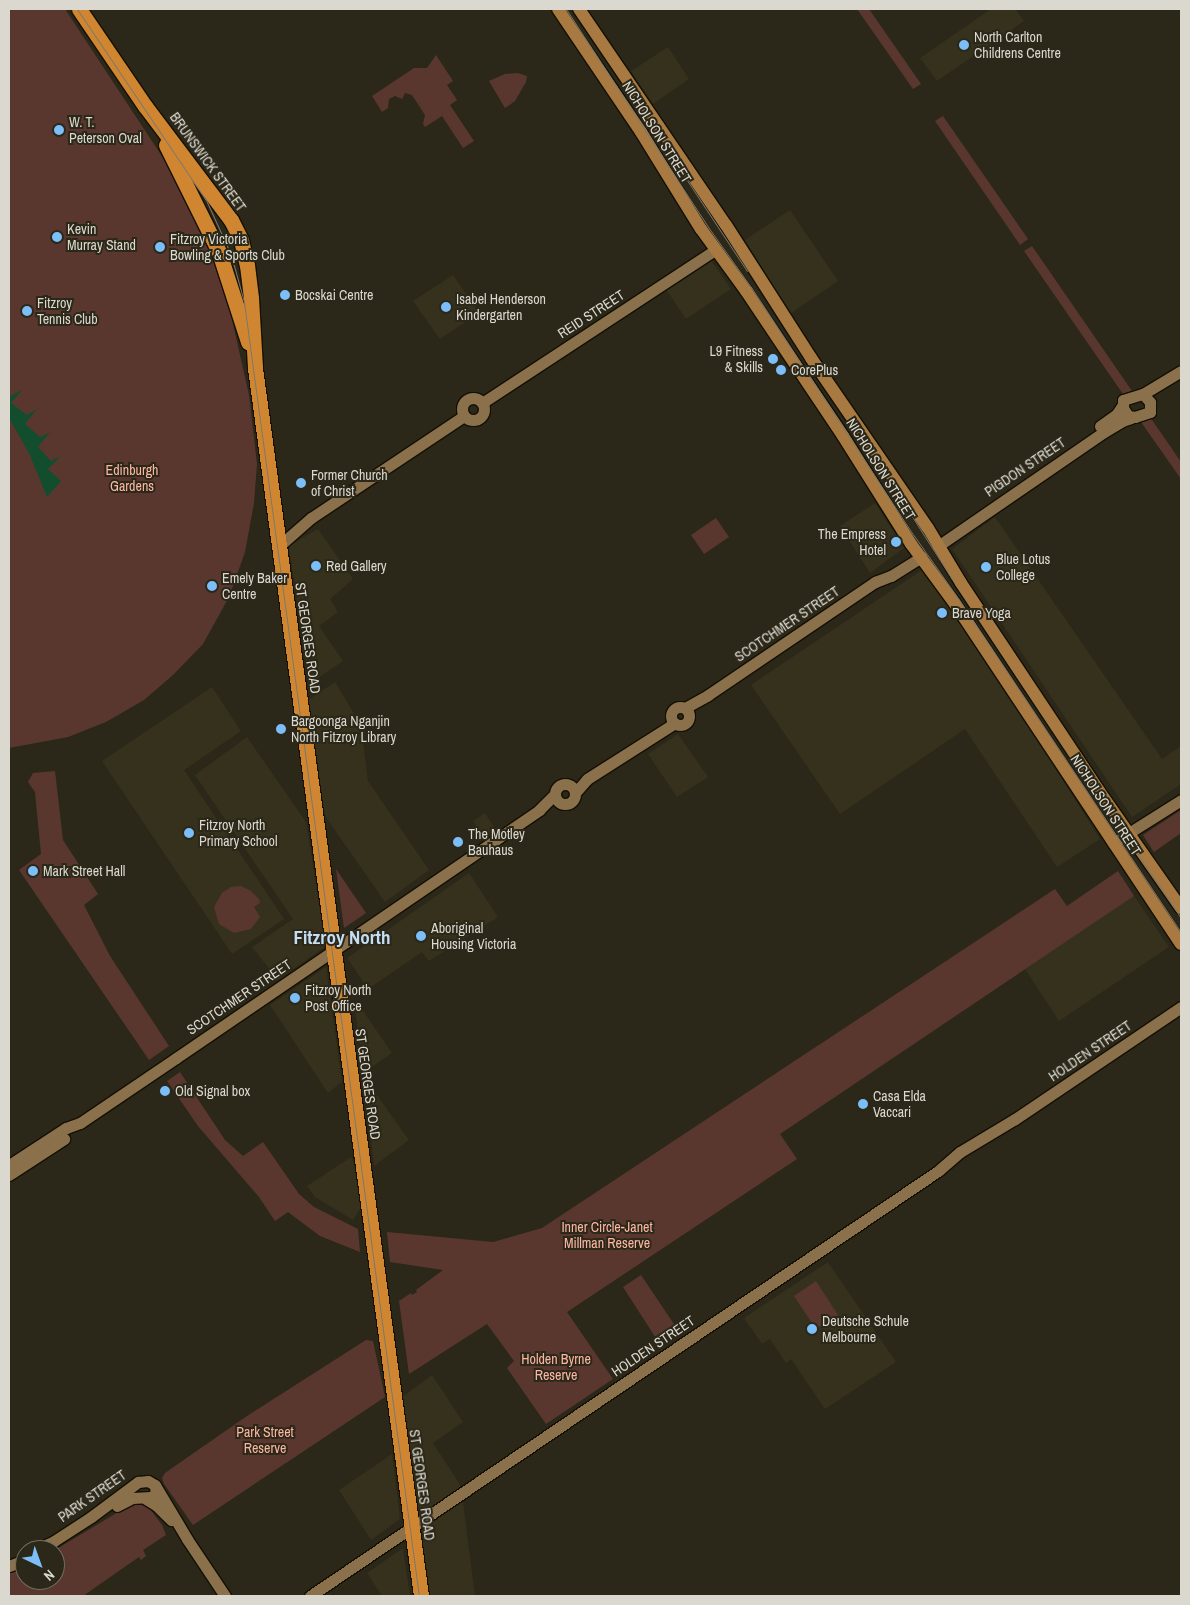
<!DOCTYPE html>
<style>
body{margin:0}
#map{position:relative;width:1190px;height:1605px;overflow:hidden;background:#2b2819;font-family:"Archivo Narrow",sans-serif}
div>[style]{position:absolute}
[style*='--x']{left:calc(var(--x)*1px);top:calc(var(--y)*1px);width:calc(var(--w)*1px);rotate:calc(var(--a)*1deg)}
.built>*{inset:0;background:#36311c}
.green>*{inset:0;background:#5a372e}
.water>*{inset:0;background:#124d2e}
.roads{filter:drop-shadow(1px 0 #141004) drop-shadow(-1px 0 #141004) drop-shadow(0 1px #141004) drop-shadow(0 -1px #141004)}
.secondary>*{height:11px;margin:-5.5px;padding:0 5.5px;transform-origin:5.5px;border-radius:5.5px;background:#8a714c}
.secondary>.ring{margin:-5.5px;padding:0;box-sizing:content-box;background:none;border:11px solid #8a714c;border-radius:50%}
.primary>*{height:12px;margin:-6px;padding:0 6px;transform-origin:6px;border-radius:6px;background:#a87a41}
.highway>*{height:15px;margin:-7.5px;padding:0 7.5px;transform-origin:7.5px;border-radius:7.5px;background:#d08631}
.tram>*{height:1px;margin:-0.5px;padding:0 0.5px;transform-origin:0.5px;border-radius:0.5px;background:#7b786c}
.dots>*{width:14px;height:14px;translate:-50% -50%;box-sizing:border-box;border:2px solid #2b2819;border-radius:50%}
span{translate:-50% -50%;white-space:nowrap;text-align:center;line-height:1.15;-webkit-text-stroke:4px #2b2819;paint-order:stroke}
.poi-label{font-size:14px;color:#dbd8cf}
.left{translate:0 -50%;text-align:left}
.right{translate:-100% -50%;text-align:right}
.street-label{font-size:14px;color:#dbd8cf}
.park-label{font-size:14px;color:#feb6a3}
.district-label{font-size:19px;color:#c5ddf3;font-weight:700}
.frame{position:absolute;inset:0;border:10px solid #dbd8cf;pointer-events:none}
.north{position:absolute;left:15px;top:1540px;width:50px;height:50px;box-sizing:border-box;background:#2b2819;border:1px solid #716e62;border-radius:50%;rotate:138deg;font-size:14px;font-weight:700;line-height:20px;text-align:center;color:#dbd8cf}
.north::after{content:'';display:block;margin:auto;width:18px;height:22px;background:#7bbef8;clip-path:polygon(50% 0,100% 100%,50% 72%,0 100%)}
</style>
<div id="map">
<div class="built">
<div style="clip-path:polygon(991px 9px,1015px 9px,1024px 21px,937px 81px,920px 58px)"></div>
<div style="clip-path:polygon(668px 47px,689px 79px,653px 104px,631px 71px)"></div>
<div style="clip-path:polygon(790px 210px,838px 281px,790px 314px,745px 240px)"></div>
<div style="clip-path:polygon(710px 259px,731px 289px,686px 319px,665px 288px)"></div>
<div style="clip-path:polygon(453px 275px,479px 313px,440px 339px,413px 301px)"></div>
<div style="clip-path:polygon(875px 503px,904px 548px,870px 573px,840px 526px)"></div>
<div style="clip-path:polygon(995px 517px,1162px 759px,1181px 746px,1181px 784px,1132px 817px,952px 549px)"></div>
<div style="clip-path:polygon(318px 529px,353px 579px,330px 599px,338px 612px,319px 626px,343px 661px,309px 684px,289px 546px)"></div>
<div style="clip-path:polygon(925px 568px,1011px 698px,1100px 839px,1057px 867px,965px 729px,840px 814px,751px 685px)"></div>
<div style="clip-path:polygon(335px 682px,361px 725px,368px 781px,429px 870px,385px 902px,325px 816px,308px 700px)"></div>
<div style="clip-path:polygon(212px 687px,241px 731px,184px 770px,284px 919px,232px 954px,102px 761px)"></div>
<div style="clip-path:polygon(678px 734px,708px 777px,677px 797px,648px 754px)"></div>
<div style="clip-path:polygon(247px 737px,306px 822px,326px 946px,278px 980px,252px 947px,293px 919px,195px 775px)"></div>
<div style="clip-path:polygon(485px 813px,495px 829px,484px 837px,473px 821px)"></div>
<div style="clip-path:polygon(469px 873px,498px 917px,429px 961px,422px 952px,368px 989px,347px 958px)"></div>
<div style="clip-path:polygon(1134px 896px,1169px 947px,1059px 1021px,1025px 969px)"></div>
<div style="clip-path:polygon(326px 967px,342px 1082px,328px 1093px,270px 1005px)"></div>
<div style="clip-path:polygon(354px 1002px,357px 1002px,392px 1053px,366px 1071px,363px 1067px)"></div>
<div style="clip-path:polygon(364px 1077px,409px 1140px,374px 1166px)"></div>
<div style="clip-path:polygon(351px 1157px,354px 1163px,361px 1207px,353px 1220px,315px 1197px,307px 1186px)"></div>
<div style="clip-path:polygon(828px 1262px,896px 1362px,825px 1409px,791px 1359px,786px 1363px,770px 1339px,762px 1344px,744px 1318px)"></div>
<div style="clip-path:polygon(432px 1375px,463px 1422px,433px 1443px,459px 1483px,462px 1494px,475px 1596px,429px 1596px,401px 1398px)"></div>
<div style="clip-path:polygon(392px 1454px,400px 1519px,371px 1540px,339px 1490px)"></div>
<div style="clip-path:polygon(403px 1548px,410px 1596px,382px 1596px,367px 1573px)"></div>
</div>
<div class="green">
<div style="clip-path:polygon(9px 9px,65px 9px,169px 167px,209px 250px,229px 306px,249px 395px,257px 464px,254px 503px,245px 552px,229px 597px,203px 644px,173px 675px,144px 700px,106px 722px,68px 737px,9px 748px)"></div>
<div style="clip-path:polygon(857px 9px,869px 9px,921px 84px,913px 89px)"></div>
<div style="clip-path:polygon(436px 55px,453px 81px,447px 85px,457px 100px,450px 105px,474px 141px,463px 148px,442px 116px,425px 127px,423px 124px,425px 115px,412px 95px,405px 93px,402px 99px,395px 96px,389px 99px,388px 108px,382px 112px,372px 96px,414px 68px,427px 68px)"></div>
<div style="clip-path:polygon(518px 73px,527px 76px,526px 82px,515px 101px,505px 108px,489px 81px,505px 74px)"></div>
<div style="clip-path:polygon(943px 116px,1028px 239px,1020px 245px,935px 121px)"></div>
<div style="clip-path:polygon(1032px 246px,1132px 391px,1123px 394px,1024px 251px)"></div>
<div style="clip-path:polygon(1150px 417px,1181px 462px,1181px 479px,1141px 422px)"></div>
<div style="clip-path:polygon(716px 518px,729px 537px,704px 554px,691px 535px)"></div>
<div style="clip-path:polygon(55px 771px,63px 840px,98px 894px,84px 905px,110px 956px,169px 1046px,149px 1060px,19px 870px,41px 854px,35px 792px,28px 782px,33px 773px)"></div>
<div style="clip-path:polygon(1181px 810px,1181px 833px,1154px 852px,1143px 835px)"></div>
<div style="clip-path:polygon(336px 869px,366px 913px,344px 928px)"></div>
<div style="clip-path:polygon(1118px 871px,1134px 896px,780px 1134px,797px 1159px,567px 1312px,613px 1379px,546px 1424px,507px 1368px,514px 1361px,487px 1324px,409px 1374px,399px 1301px,411px 1293px,412px 1295px,417px 1292px,416px 1290px,443px 1270px,390px 1262px,387px 1232px,493px 1242px,542px 1228px,1055px 889px,1067px 906px)"></div>
<div style="clip-path:polygon(241px 886px,251px 891px,259px 899px,260px 903px,254px 907px,260px 917px,251px 929px,234px 933px,219px 924px,214px 907px,222px 893px,231px 887px)"></div>
<div style="clip-path:polygon(180px 1072px,225px 1140px,243px 1156px,263px 1142px,299px 1194px,314px 1207px,358px 1229px,360px 1252px,320px 1236px,288px 1212px,275px 1221px,259px 1197px,198px 1126px,167px 1081px)"></div>
<div style="clip-path:polygon(641px 1275px,680px 1333px,661px 1346px,623px 1287px)"></div>
<div style="clip-path:polygon(816px 1281px,838px 1315px,816px 1329px,794px 1296px)"></div>
<div style="clip-path:polygon(366px 1340px,373px 1341px,385px 1397px,193px 1525px,164px 1484px,162px 1478px,165px 1473px,247px 1416px)"></div>
<div style="clip-path:polygon(140px 1504px,150px 1509px,162px 1525px,166px 1535px,143px 1550px,146px 1556px,141px 1560px,139px 1557px,83px 1596px,9px 1596px,9px 1569px,25px 1562px,25px 1580px,55px 1580px,55px 1550px,130px 1505px)"></div>
</div>
<div class="water">
<div style="clip-path:polygon(23px 389px,11px 403px,27px 415px,37px 409px,25px 424px,40px 437px,50px 432px,38px 447px,51px 461px,61px 456px,48px 469px,61px 481px,47px 497px,29px 453px,9px 418px,9px 397px)"></div>
</div>
<div class="roads">
<div class="secondary">
<div style="--x:1143;--y:394;--w:11;--a:49"></div>
<div style="--x:1150;--y:402;--w:10;--a:90"></div>
<div style="--x:1150;--y:412;--w:16;--a:162"></div>
<div style="--x:1135;--y:417;--w:7;--a:-172"></div>
<div style="--x:1128;--y:416;--w:9;--a:-122"></div>
<div style="--x:1123;--y:408;--w:8;--a:-90"></div>
<div style="--x:1123;--y:400;--w:21;--a:-17"></div>
<div style="--x:1143;--y:394;--w:44;--a:-31.2"></div>
<div class="ring" style="left:462px;top:398px;width:11px;height:11px"></div>
<div style="--x:482;--y:403;--w:280;--a:-33.3"></div>
<div style="--x:1100;--y:426;--w:19;--a:-35"></div>
<div style="--x:1116;--y:415;--w:11;--a:-56"></div>
<div style="--x:279;--y:546;--w:43;--a:-41.2"></div>
<div style="--x:311;--y:518;--w:184;--a:-33.7"></div>
<div style="--x:938;--y:546;--w:201;--a:-34.5"></div>
<div style="--x:1104;--y:432;--w:21;--a:-31"></div>
<div style="--x:1122;--y:421;--w:9;--a:-18"></div>
<div class="ring" style="left:671px;top:707px;width:7px;height:7px"></div>
<div style="--x:685;--y:708;--w:26;--a:-29"></div>
<div style="--x:708;--y:695;--w:202;--a:-34.1"></div>
<div style="--x:875;--y:582;--w:17;--a:-21"></div>
<div style="--x:891;--y:576;--w:36;--a:-32"></div>
<div class="ring" style="left:555px;top:784px;width:9px;height:9px"></div>
<div style="--x:575;--y:793;--w:18;--a:-49"></div>
<div style="--x:587;--y:779;--w:104;--a:-32.5"></div>
<div style="--x:1113;--y:843;--w:80;--a:-32.3"></div>
<div style="--x:9;--y:1165;--w:68;--a:-33"></div>
<div style="--x:66;--y:1128;--w:15;--a:-20"></div>
<div style="--x:80;--y:1123;--w:116;--a:-34.1"></div>
<div style="--x:176;--y:1058;--w:440;--a:-34.3"></div>
<div style="--x:539;--y:810;--w:21;--a:-45"></div>
<div style="--x:9;--y:1175;--w:66;--a:-33.2"></div>
<div style="--x:146;--y:1499;--w:13;--a:32"></div>
<div style="--x:157;--y:1506;--w:20;--a:45"></div>
<div style="--x:117;--y:1506;--w:17;--a:-28"></div>
<div style="--x:132;--y:1498;--w:19;--a:-3"></div>
<div style="--x:151;--y:1497;--w:6;--a:-31"></div>
<div style="--x:156;--y:1494;--w:8;--a:-97"></div>
<div style="--x:35;--y:1550;--w:21;--a:-25"></div>
<div style="--x:54;--y:1541;--w:44;--a:-33"></div>
<div style="--x:91;--y:1517;--w:59;--a:-36.7"></div>
<div style="--x:138;--y:1482;--w:10;--a:-6"></div>
<div style="--x:148;--y:1481;--w:8;--a:30"></div>
<div style="--x:155;--y:1485;--w:63;--a:59.3"></div>
<div style="--x:187;--y:1539;--w:69;--a:56.3"></div>
<div style="--x:9;--y:1566;--w:17;--a:-21"></div>
<div style="--x:310;--y:1596;--w:758;--a:-34.09"></div>
<div style="--x:938;--y:1171;--w:29;--a:-41"></div>
<div style="--x:960;--y:1152;--w:64;--a:-31"></div>
<div style="--x:1015;--y:1119;--w:200;--a:-34"></div>
</div>
<div class="primary">
<div style="--x:558;--y:9;--w:148;--a:56"></div>
<div style="--x:641;--y:132;--w:114;--a:58.3"></div>
<div style="--x:701;--y:229;--w:77;--a:54"></div>
<div style="--x:746;--y:291;--w:174;--a:56.2"></div>
<div style="--x:843;--y:436;--w:128;--a:57.8"></div>
<div style="--x:911;--y:544;--w:74;--a:53.7"></div>
<div style="--x:955;--y:604;--w:408;--a:56.4"></div>
<div style="--x:579;--y:9;--w:261;--a:55.8"></div>
<div style="--x:726;--y:225;--w:158;--a:57.4"></div>
<div style="--x:811;--y:358;--w:206;--a:55.5"></div>
<div style="--x:928;--y:528;--w:64;--a:59"></div>
<div style="--x:961;--y:583;--w:250;--a:56.4"></div>
<div style="--x:1099;--y:791;--w:143;--a:55"></div>
</div>
<div class="highway">
<div style="--x:79;--y:9;--w:117;--a:55.8"></div>
<div style="--x:145;--y:106;--w:143;--a:53"></div>
<div style="--x:231;--y:220;--w:22;--a:63"></div>
<div style="--x:241;--y:240;--w:26;--a:77"></div>
<div style="--x:247;--y:265;--w:33;--a:83"></div>
<div style="--x:251;--y:298;--w:70;--a:86.7"></div>
<div style="--x:255;--y:368;--w:1239;--a:82.3"></div>
<div style="--x:166;--y:145;--w:119;--a:63.6"></div>
<div style="--x:219;--y:252;--w:95;--a:72.1"></div>
</div>
</div>
<div class="tram">
<div style="--x:77;--y:9;--w:233;--a:56"></div>
<div style="--x:207;--y:202;--w:58;--a:65.6"></div>
<div style="--x:231;--y:255;--w:49;--a:74.5"></div>
<div style="--x:244;--y:302;--w:1306;--a:82.3"></div>
<div style="--x:566;--y:9;--w:260;--a:56.9"></div>
<div style="--x:708;--y:227;--w:74;--a:54.4"></div>
<div style="--x:751;--y:287;--w:294;--a:56.8"></div>
<div style="--x:912;--y:533;--w:83;--a:54.8"></div>
<div style="--x:960;--y:601;--w:399;--a:56.3"></div>
<div style="--x:667;--y:150;--w:145;--a:56.5"></div>
<div style="--x:867;--y:452;--w:51;--a:53.8"></div>
<div style="--x:897;--y:493;--w:102;--a:57.4"></div>
<div style="--x:1136;--y:852;--w:80;--a:55.7"></div>
</div>
<div class="dots">
<div style="left:964px;top:45px;background:#7bbef8"></div>
<div style="left:59px;top:130px;background:#7bbef8"></div>
<div style="left:57px;top:237px;background:#7bbef8"></div>
<div style="left:160px;top:247px;background:#7bbef8"></div>
<div style="left:285px;top:295px;background:#7bbef8"></div>
<div style="left:446px;top:307px;background:#7bbef8"></div>
<div style="left:27px;top:311px;background:#7bbef8"></div>
<div style="left:773px;top:359px;background:#7bbef8"></div>
<div style="left:781px;top:370px;background:#7bbef8"></div>
<div style="left:301px;top:483px;background:#7bbef8"></div>
<div style="left:896px;top:542px;background:#7bbef8"></div>
<div style="left:316px;top:566px;background:#7bbef8"></div>
<div style="left:986px;top:567px;background:#7bbef8"></div>
<div style="left:212px;top:586px;background:#7bbef8"></div>
<div style="left:942px;top:613px;background:#7bbef8"></div>
<div style="left:281px;top:729px;background:#7bbef8"></div>
<div style="left:189px;top:833px;background:#7bbef8"></div>
<div style="left:458px;top:842px;background:#7bbef8"></div>
<div style="left:33px;top:871px;background:#7bbef8"></div>
<div style="left:421px;top:936px;background:#7bbef8"></div>
<div style="left:295px;top:998px;background:#7bbef8"></div>
<div style="left:165px;top:1091px;background:#7bbef8"></div>
<div style="left:863px;top:1104px;background:#7bbef8"></div>
<div style="left:812px;top:1329px;background:#7bbef8"></div>
</div>
<div class="poi-label">
<span class="left" style="left:974px;top:45px">North Carlton<br>Childrens Centre</span>
<span class="left" style="left:69px;top:130px">W. T.<br>Peterson Oval</span>
<span class="left" style="left:67px;top:237px">Kevin<br>Murray Stand</span>
<span class="left" style="left:170px;top:247px">Fitzroy Victoria<br>Bowling &amp; Sports Club</span>
<span class="left" style="left:295px;top:295px">Bocskai Centre</span>
<span class="left" style="left:456px;top:307px">Isabel Henderson<br>Kindergarten</span>
<span class="left" style="left:37px;top:311px">Fitzroy<br>Tennis Club</span>
<span class="right" style="left:763px;top:359px">L9 Fitness<br>&amp; Skills</span>
<span class="left" style="left:791px;top:370px">CorePlus</span>
<span class="left" style="left:311px;top:483px">Former Church<br>of Christ</span>
<span class="right" style="left:886px;top:542px">The Empress<br>Hotel</span>
<span class="left" style="left:996px;top:567px">Blue Lotus<br>College</span>
<span class="left" style="left:326px;top:566px">Red Gallery</span>
<span class="left" style="left:222px;top:586px">Emely Baker<br>Centre</span>
<span class="left" style="left:952px;top:613px">Brave Yoga</span>
<span class="left" style="left:291px;top:729px">Bargoonga Nganjin<br>North Fitzroy Library</span>
<span class="left" style="left:199px;top:833px">Fitzroy North<br>Primary School</span>
<span class="left" style="left:468px;top:842px">The Motley<br>Bauhaus</span>
<span class="left" style="left:43px;top:871px">Mark Street Hall</span>
<span class="left" style="left:431px;top:936px">Aboriginal<br>Housing Victoria</span>
<span class="left" style="left:305px;top:998px">Fitzroy North<br>Post Office</span>
<span class="left" style="left:175px;top:1091px">Old Signal box</span>
<span class="left" style="left:873px;top:1104px">Casa Elda<br>Vaccari</span>
<span class="left" style="left:822px;top:1329px">Deutsche Schule<br>Melbourne</span>
</div>
<div class="street-label">
<span style="left:657px;top:132px;rotate:58deg">NICHOLSON STREET</span>
<span style="left:208px;top:162px;rotate:54deg">BRUNSWICK STREET</span>
<span style="left:591px;top:314px;rotate:-33deg">REID STREET</span>
<span style="left:1025px;top:467px;rotate:-34deg">PIGDON STREET</span>
<span style="left:881px;top:469px;rotate:58deg">NICHOLSON STREET</span>
<span style="left:787px;top:624px;rotate:-34deg">SCOTCHMER STREET</span>
<span style="left:308px;top:638px;rotate:82deg">ST GEORGES ROAD</span>
<span style="left:1106px;top:805px;rotate:57deg">NICHOLSON STREET</span>
<span style="left:239px;top:997px;rotate:-34deg">SCOTCHMER STREET</span>
<span style="left:1090px;top:1051px;rotate:-34deg">HOLDEN STREET</span>
<span style="left:368px;top:1084px;rotate:82deg">ST GEORGES ROAD</span>
<span style="left:653px;top:1346px;rotate:-34deg">HOLDEN STREET</span>
<span style="left:422px;top:1485px;rotate:82deg">ST GEORGES ROAD</span>
<span style="left:92px;top:1496px;rotate:-35deg">PARK STREET</span>
</div>
<div class="park-label">
<span style="left:132px;top:478px">Edinburgh<br>Gardens</span>
<span style="left:607px;top:1235px">Inner Circle-Janet<br>Millman Reserve</span>
<span style="left:556px;top:1367px">Holden Byrne<br>Reserve</span>
<span style="left:265px;top:1440px">Park Street<br>Reserve</span>
</div>
<div class="district-label">
<span style="left:342px;top:938px">Fitzroy North</span>
</div>
<div class="frame"></div>
<div class="north">N</div>
</div>
